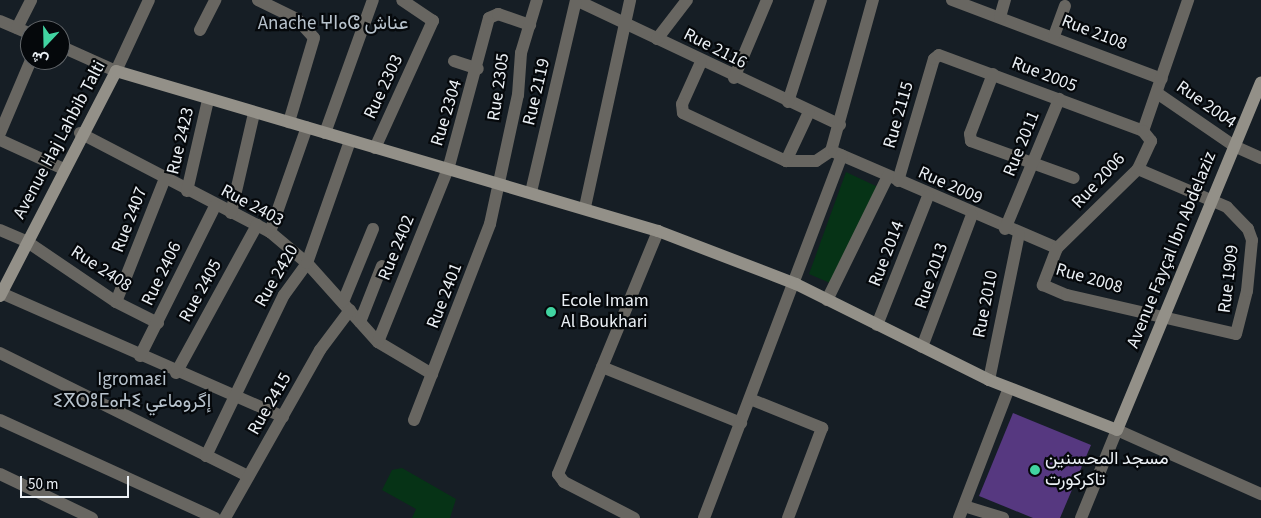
<!DOCTYPE html>
<meta charset="utf-8">
<style>
body{margin:0}
#map{position:relative;width:1261px;height:518px;overflow:hidden;background:#161e25;font-family:"Source Sans 3",Vazirmatn,"Noto Sans Tifinagh",sans-serif}
div>[style]{position:absolute}
[style*='--x']{left:calc(var(--x)*1px);top:calc(var(--y)*1px);width:calc(var(--w)*1px);rotate:calc(var(--a)*1deg)}
.green>*{inset:0;background:#063316}
.building>*{inset:0;background:#563880}
.street>*{height:12px;margin:-6px;padding:0 6px;transform-origin:6px;border-radius:6px;background:#686661}
.secondary>*{height:12px;margin:-6px;padding:0 6px;transform-origin:6px;border-radius:6px;background:#939088}
.dots>*{width:14px;height:14px;translate:-50% -50%;box-sizing:border-box;border:2px solid #05080b;border-radius:50%}
span{translate:-50% -50%;white-space:nowrap;text-align:center;line-height:1.15;-webkit-text-stroke:4.5px #05080b;paint-order:stroke}
.street-label{font-size:18px;color:#ebf0f5}
.poi-label{font-size:18px;color:#ebf0f5}
.left{translate:0 -50%;text-align:left}
.neighbourhood-label{font-size:19px;color:#b7c2cc}
.north{position:absolute;left:20px;top:20px;width:50px;height:50px;box-sizing:border-box;background:#05080b;border:1px solid #616569;border-radius:50%;rotate:201deg;font-size:14px;font-weight:700;line-height:20px;text-align:center;color:#ebf0f5}
.north::after{content:'';display:block;margin:auto;width:18px;height:22px;background:#41d4a1;clip-path:polygon(50% 0,100% 100%,50% 72%,0 100%)}
.scale{position:absolute;left:20px;top:476px;width:109px;height:22px;box-sizing:border-box;border:2px solid #ebf0f5;border-top:0;padding-left:6px;font-size:15px;line-height:18px;white-space:nowrap;color:#ebf0f5;-webkit-text-stroke:4px #05080b;paint-order:stroke}
</style>
<div id="map">
<div class="green">
<div style="clip-path:polygon(846px 172px,878px 187px,830px 283px,809px 274px)"></div>
<div style="clip-path:polygon(402px 468px,456px 499px,450px 518px,412px 518px,416px 509px,382px 490px,392px 470px)"></div>
</div>
<div class="building">
<div style="clip-path:polygon(1013px 413px,1091px 445px,1060px 518px,1033px 518px,979px 496px)"></div>
</div>
<div class="street">
<div style="--x:258;--y:0;--w:43;--a:26"></div>
<div style="--x:297;--y:19;--w:25;--a:48"></div>
<div style="--x:314;--y:38;--w:88;--a:106.6"></div>
<div style="--x:576;--y:0;--w:292;--a:25.3"></div>
<div style="--x:952;--y:0;--w:224;--a:20.6"></div>
<div style="--x:1000;--y:17;--w:18;--a:-74"></div>
<div style="--x:0;--y:21;--w:33;--a:23"></div>
<div style="--x:17;--y:28;--w:31;--a:-63"></div>
<div style="--x:200;--y:30;--w:34;--a:-63"></div>
<div style="--x:1054;--y:36;--w:32;--a:-70"></div>
<div style="--x:657;--y:39;--w:49;--a:-52.4"></div>
<div style="--x:60;--y:46;--w:61;--a:24.1"></div>
<div style="--x:116;--y:71;--w:78;--a:-65.1"></div>
<div style="--x:454;--y:61;--w:25;--a:18"></div>
<div style="--x:701;--y:62;--w:46;--a:114.3"></div>
<div style="--x:682;--y:104;--w:9;--a:84"></div>
<div style="--x:683;--y:113;--w:114;--a:25"></div>
<div style="--x:786;--y:161;--w:30;--a:0"></div>
<div style="--x:816;--y:161;--w:18;--a:-34"></div>
<div style="--x:831;--y:151;--w:157;--a:-74.5"></div>
<div style="--x:993;--y:74;--w:64;--a:111"></div>
<div style="--x:970;--y:134;--w:7;--a:82"></div>
<div style="--x:971;--y:141;--w:109;--a:19.8"></div>
<div style="--x:734;--y:78;--w:85;--a:-67.1"></div>
<div style="--x:1157;--y:93;--w:93;--a:34.5"></div>
<div style="--x:1234;--y:146;--w:30;--a:24"></div>
<div style="--x:788;--y:102;--w:107;--a:-72.1"></div>
<div style="--x:1143;--y:131;--w:139;--a:-71"></div>
<div style="--x:0;--y:133;--w:79;--a:-67"></div>
<div style="--x:80;--y:133;--w:214;--a:27.5"></div>
<div style="--x:270;--y:232;--w:48;--a:40"></div>
<div style="--x:307;--y:263;--w:106;--a:48.1"></div>
<div style="--x:378;--y:342;--w:63;--a:30.7"></div>
<div style="--x:325;--y:133;--w:141;--a:-70.2"></div>
<div style="--x:0;--y:140;--w:70;--a:24.4"></div>
<div style="--x:375;--y:148;--w:140;--a:-65.5"></div>
<div style="--x:433;--y:21;--w:37;--a:-146"></div>
<div style="--x:834;--y:152;--w:243;--a:23.3"></div>
<div style="--x:786;--y:161;--w:54;--a:-64.9"></div>
<div style="--x:898;--y:181;--w:127;--a:-73.6"></div>
<div style="--x:934;--y:59;--w:6;--a:-39"></div>
<div style="--x:939;--y:55;--w:218;--a:20.4"></div>
<div style="--x:1143;--y:131;--w:13;--a:51"></div>
<div style="--x:1151;--y:141;--w:31;--a:115"></div>
<div style="--x:1138;--y:169;--w:113;--a:135.7"></div>
<div style="--x:1057;--y:248;--w:40;--a:111"></div>
<div style="--x:1043;--y:285;--w:26;--a:23"></div>
<div style="--x:1067;--y:295;--w:173;--a:13"></div>
<div style="--x:1236;--y:334;--w:44;--a:-75.7"></div>
<div style="--x:1247;--y:291;--w:51;--a:-84.4"></div>
<div style="--x:1252;--y:240;--w:12;--a:-110"></div>
<div style="--x:1248;--y:229;--w:30;--a:-134"></div>
<div style="--x:1227;--y:207;--w:97;--a:-156.9"></div>
<div style="--x:187;--y:191;--w:93;--a:-77"></div>
<div style="--x:531;--y:192;--w:197;--a:-76.8"></div>
<div style="--x:585;--y:207;--w:212;--a:-77.7"></div>
<div style="--x:231;--y:213;--w:103;--a:-77"></div>
<div style="--x:1005;--y:229;--w:141;--a:-67.4"></div>
<div style="--x:0;--y:230;--w:28;--a:23"></div>
<div style="--x:26;--y:241;--w:109;--a:34.1"></div>
<div style="--x:116;--y:302;--w:47;--a:26.6"></div>
<div style="--x:270;--y:232;--w:111;--a:-70.6"></div>
<div style="--x:1;--y:293;--w:308;--a:23.7"></div>
<div style="--x:827;--y:300;--w:138;--a:-63.8"></div>
<div style="--x:116;--y:302;--w:133;--a:-68.4"></div>
<div style="--x:343;--y:302;--w:79;--a:-67.7"></div>
<div style="--x:360;--y:322;--w:60;--a:-68.6"></div>
<div style="--x:877;--y:325;--w:139;--a:-68.4"></div>
<div style="--x:378;--y:342;--w:190;--a:-68"></div>
<div style="--x:449;--y:166;--w:153;--a:-74.9"></div>
<div style="--x:489;--y:18;--w:10;--a:-24"></div>
<div style="--x:498;--y:14;--w:34;--a:19"></div>
<div style="--x:922;--y:347;--w:141;--a:-69.3"></div>
<div style="--x:0;--y:353;--w:277;--a:26.4"></div>
<div style="--x:140;--y:356;--w:168;--a:-63.4"></div>
<div style="--x:602;--y:367;--w:150;--a:21.9"></div>
<div style="--x:176;--y:373;--w:169;--a:-61.3"></div>
<div style="--x:989;--y:380;--w:149;--a:-78.4"></div>
<div style="--x:750;--y:399;--w:78;--a:21.9"></div>
<div style="--x:822;--y:428;--w:96;--a:110.7"></div>
<div style="--x:0;--y:420;--w:236;--a:24.5"></div>
<div style="--x:414;--y:420;--w:210;--a:-68.8"></div>
<div style="--x:490;--y:224;--w:132;--a:-77.8"></div>
<div style="--x:518;--y:95;--w:42;--a:-85.9"></div>
<div style="--x:521;--y:53;--w:55;--a:-73.2"></div>
<div style="--x:206;--y:456;--w:179;--a:-64.2"></div>
<div style="--x:284;--y:295;--w:39;--a:-54"></div>
<div style="--x:307;--y:263;--w:129;--a:-70.6"></div>
<div style="--x:0;--y:474;--w:102;--a:25.6"></div>
<div style="--x:964;--y:506;--w:41;--a:17.1"></div>
<div style="--x:225;--y:518;--w:193;--a:-60.5"></div>
<div style="--x:320;--y:350;--w:50;--a:-53.1"></div>
<div style="--x:634;--y:518;--w:79;--a:-152.8"></div>
<div style="--x:564;--y:482;--w:10;--a:-127"></div>
<div style="--x:558;--y:474;--w:263;--a:-67.6"></div>
<div style="--x:704;--y:518;--w:388;--a:-69.2"></div>
<div style="--x:959;--y:518;--w:139;--a:-69"></div>
<div style="--x:1081;--y:518;--w:95;--a:-67.8"></div>
<div style="--x:1117;--y:430;--w:158;--a:24"></div>
</div>
<div class="secondary">
<div style="--x:0;--y:296;--w:253;--a:-62.7"></div>
<div style="--x:116;--y:71;--w:565;--a:16.45"></div>
<div style="--x:658;--y:231;--w:148;--a:21"></div>
<div style="--x:796;--y:284;--w:216;--a:26.4"></div>
<div style="--x:989;--y:380;--w:137;--a:21.3"></div>
<div style="--x:1117;--y:430;--w:376;--a:-67.5"></div>
</div>
<div class="dots">
<div style="left:551px;top:312px;background:#41d4a1"></div>
<div style="left:1035px;top:470px;background:#41d4a1"></div>
</div>
<div class="street-label">
<span style="left:1094px;top:33px;rotate:21deg">Rue 2108</span>
<span style="left:715px;top:49px;rotate:27deg">Rue 2116</span>
<span style="left:1044px;top:75px;rotate:21deg">Rue 2005</span>
<span style="left:384px;top:87px;rotate:-65deg">Rue 2303</span>
<span style="left:499px;top:87px;rotate:-82deg">Rue 2305</span>
<span style="left:537px;top:92px;rotate:-77deg">Rue 2119</span>
<span style="left:1206px;top:105px;rotate:35deg">Rue 2004</span>
<span style="left:447px;top:113px;rotate:-73deg">Rue 2304</span>
<span style="left:899px;top:115px;rotate:-74deg">Rue 2115</span>
<span style="left:60px;top:140px;rotate:-62deg">Avenue Haj Lahbib Talti</span>
<span style="left:181px;top:141px;rotate:-77deg">Rue 2423</span>
<span style="left:1022px;top:144px;rotate:-68deg">Rue 2011</span>
<span style="left:1099px;top:181px;rotate:-47deg">Rue 2006</span>
<span style="left:950px;top:186px;rotate:24deg">Rue 2009</span>
<span style="left:252px;top:206px;rotate:28deg">Rue 2403</span>
<span style="left:130px;top:220px;rotate:-69deg">Rue 2407</span>
<span style="left:397px;top:248px;rotate:-68deg">Rue 2402</span>
<span style="left:1172px;top:250px;rotate:-68deg">Avenue Fayçal Ibn Abdelaziz</span>
<span style="left:887px;top:254px;rotate:-69deg">Rue 2014</span>
<span style="left:101px;top:269px;rotate:33deg">Rue 2408</span>
<span style="left:162px;top:274px;rotate:-64deg">Rue 2406</span>
<span style="left:277px;top:276px;rotate:-60deg">Rue 2420</span>
<span style="left:932px;top:276px;rotate:-71deg">Rue 2013</span>
<span style="left:1089px;top:279px;rotate:16deg">Rue 2008</span>
<span style="left:1229px;top:279px;rotate:-83deg">Rue 1909</span>
<span style="left:201px;top:291px;rotate:-61deg">Rue 2405</span>
<span style="left:445px;top:296px;rotate:-69deg">Rue 2401</span>
<span style="left:986px;top:304px;rotate:-79deg">Rue 2010</span>
<span style="left:270px;top:404px;rotate:-60deg">Rue 2415</span>
</div>
<div class="poi-label">
<span class="left" style="left:561px;top:312px">Ecole Imam<br>Al Boukhari</span>
<span class="left" style="left:1045px;top:470px">مسجد المحسنين<br>تاكركورت</span>
</div>
<div class="neighbourhood-label">
<span style="left:333px;top:24px">Anache ⵖⵏⴰⵛ عناش</span>
<span style="left:132px;top:391px">Igromaɛi<br>ⵉⴳⵔⵓⵎⴰⵄⵉ إگروماعي</span>
</div>
<div class="north">ش</div>
<div class="scale">50 m</div>
</div>
